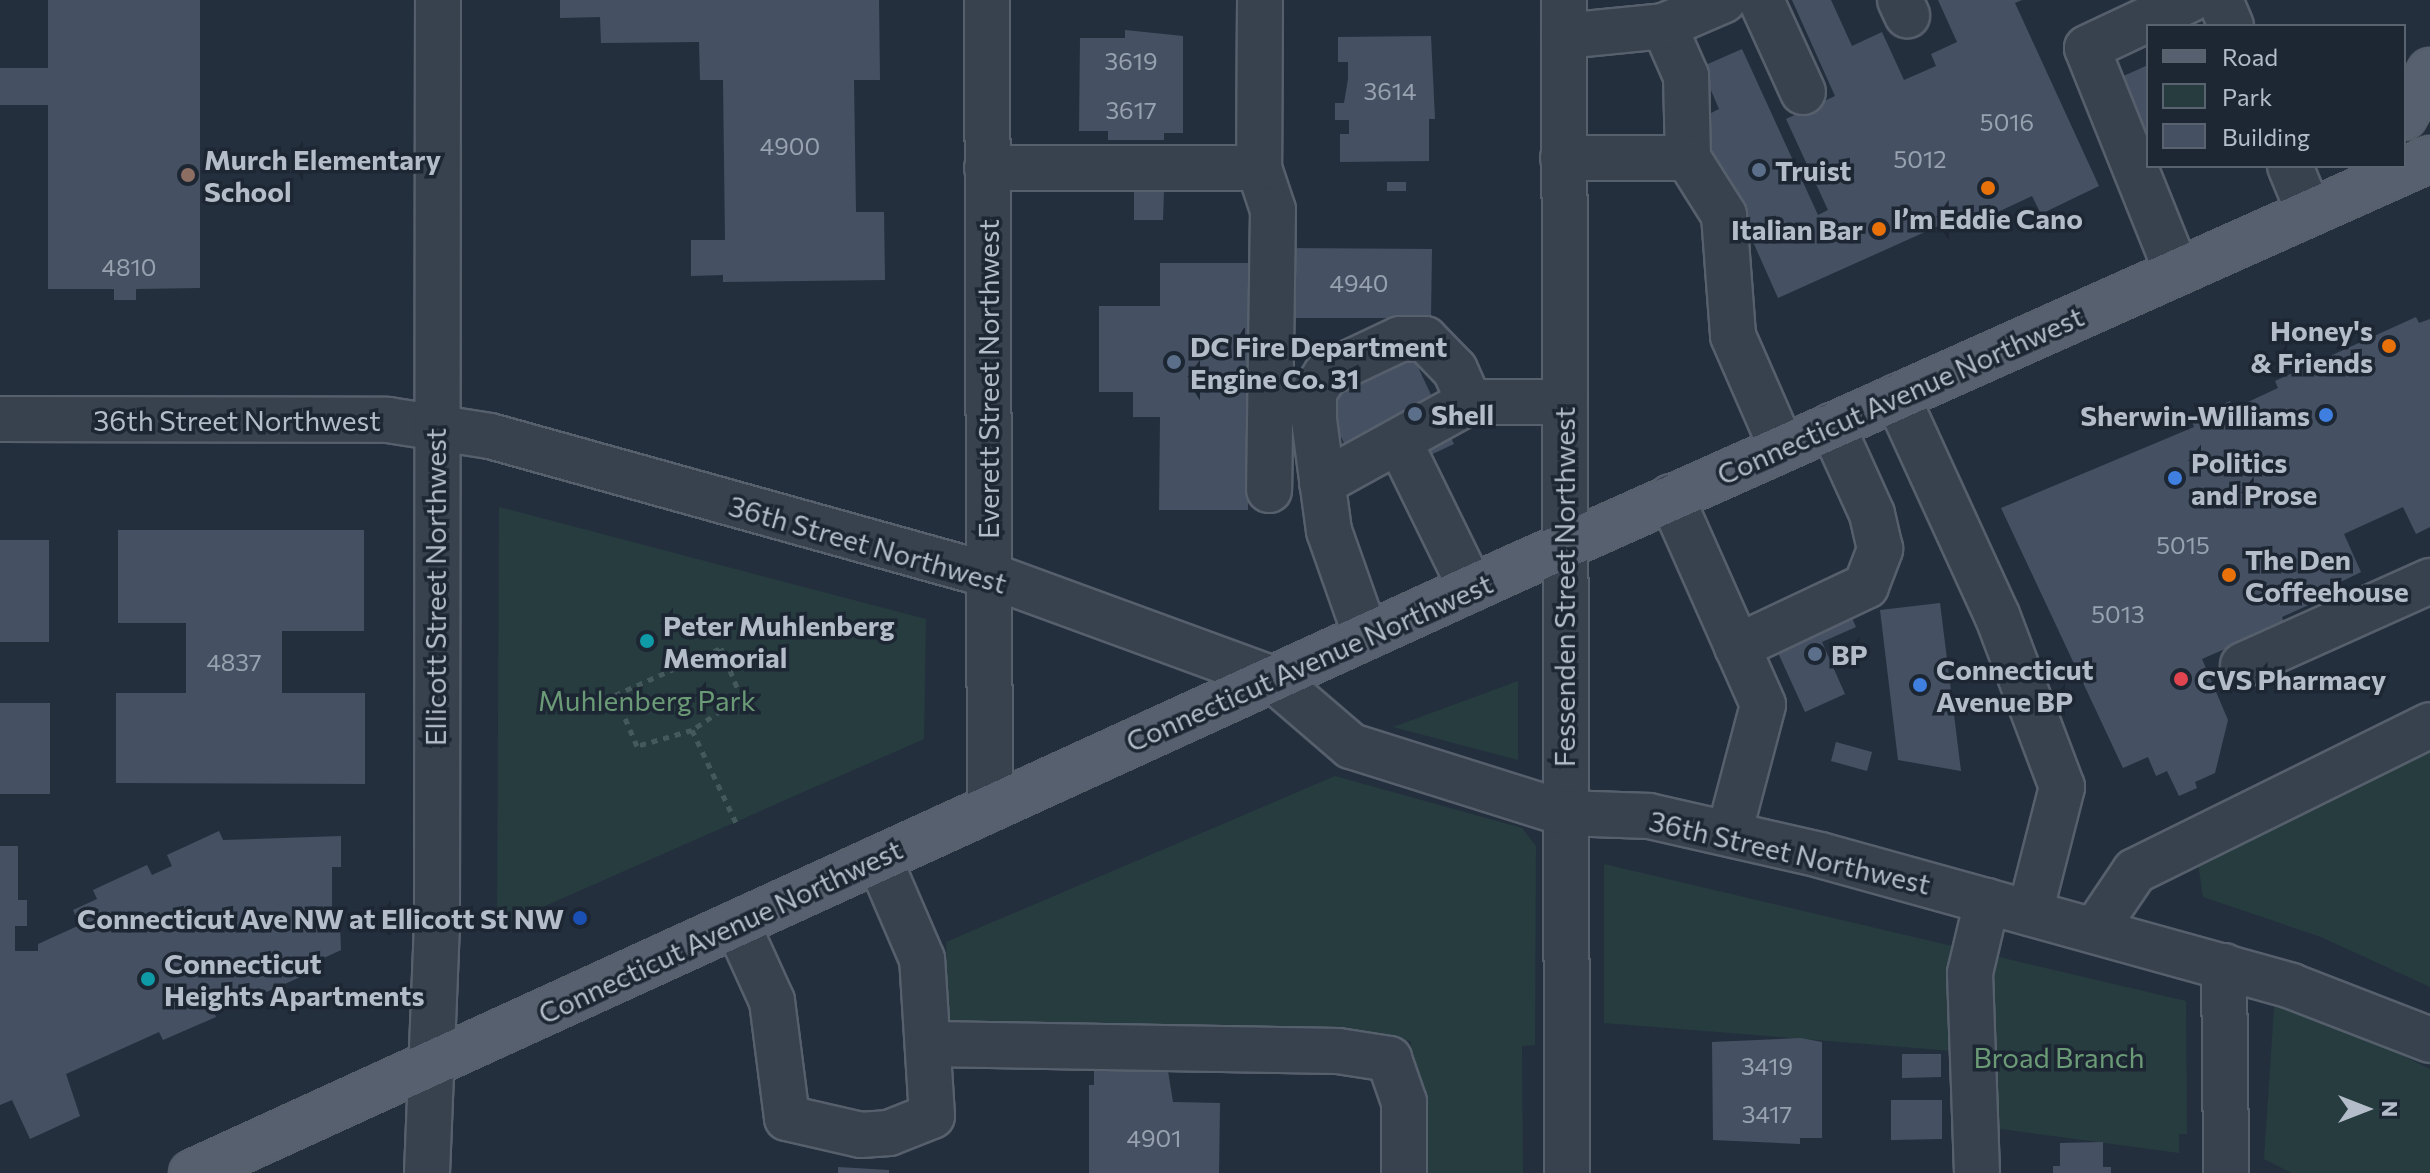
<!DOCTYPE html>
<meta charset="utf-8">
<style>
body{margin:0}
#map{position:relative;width:2430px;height:1173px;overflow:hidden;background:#242f3e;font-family:Commissioner,sans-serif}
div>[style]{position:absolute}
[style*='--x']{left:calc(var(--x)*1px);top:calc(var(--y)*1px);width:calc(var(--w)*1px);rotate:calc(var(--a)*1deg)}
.green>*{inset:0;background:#263c3f}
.building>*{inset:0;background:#455162}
.path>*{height:5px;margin-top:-2.5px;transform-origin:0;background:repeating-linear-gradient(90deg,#44595c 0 6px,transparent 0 12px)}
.roads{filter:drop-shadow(2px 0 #565f6c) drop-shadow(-2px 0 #565f6c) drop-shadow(0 2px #565f6c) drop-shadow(0 -2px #565f6c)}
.minor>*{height:44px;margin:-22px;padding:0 22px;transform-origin:22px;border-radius:22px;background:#38414e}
.major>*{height:44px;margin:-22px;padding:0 22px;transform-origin:22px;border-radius:22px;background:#56606e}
.dots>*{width:22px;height:22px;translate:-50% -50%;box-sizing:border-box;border:4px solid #1d2633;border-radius:50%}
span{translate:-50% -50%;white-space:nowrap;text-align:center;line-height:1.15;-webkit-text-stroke:7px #1d2633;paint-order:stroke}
.number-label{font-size:24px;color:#98a1af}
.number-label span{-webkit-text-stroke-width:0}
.poi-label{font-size:28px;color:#b4bcc9;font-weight:700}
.left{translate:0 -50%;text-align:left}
.right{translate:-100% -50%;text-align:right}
.street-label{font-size:28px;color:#b4bcc9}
.park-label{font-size:28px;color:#6b9a76}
.legend{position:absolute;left:2146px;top:24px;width:260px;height:144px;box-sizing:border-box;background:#1d2633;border:2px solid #59626f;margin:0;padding:10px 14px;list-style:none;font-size:24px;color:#b4bcc9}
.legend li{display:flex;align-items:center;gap:16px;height:40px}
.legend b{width:40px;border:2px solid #59626f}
.north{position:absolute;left:2326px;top:1069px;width:80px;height:80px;-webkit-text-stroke:6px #1d2633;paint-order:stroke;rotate:90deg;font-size:22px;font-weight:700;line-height:32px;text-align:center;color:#b4bcc9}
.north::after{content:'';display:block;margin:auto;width:28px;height:36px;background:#b4bcc9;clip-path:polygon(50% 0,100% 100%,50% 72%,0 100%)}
</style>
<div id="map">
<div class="green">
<div style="clip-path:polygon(499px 507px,926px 619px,924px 739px,497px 927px)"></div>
<div style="clip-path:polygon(1518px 681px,1518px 760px,1393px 727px)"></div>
<div style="clip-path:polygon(2430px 746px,2430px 987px,2321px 937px,2203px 897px,2198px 863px)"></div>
<div style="clip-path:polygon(1335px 776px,1522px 828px,1536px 846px,1535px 1045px,1522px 1046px,1523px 1173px,1412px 1173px,1411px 1041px,949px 1026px,946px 942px)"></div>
<div style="clip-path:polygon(1604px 864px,2186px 1001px,2187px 1134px,2179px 1134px,2179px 1153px,1986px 1127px,1978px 1053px,1604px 1023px)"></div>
<div style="clip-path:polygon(2275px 993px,2430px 1069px,2430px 1173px,2292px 1173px,2264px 1159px)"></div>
</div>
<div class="building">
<div style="clip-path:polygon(48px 0,200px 0,200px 288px,136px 289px,136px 300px,114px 300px,114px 289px,48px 289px,48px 105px,0 105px,0 68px,48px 68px)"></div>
<div style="clip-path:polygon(560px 0,879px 0,880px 80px,854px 80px,856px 212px,884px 212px,885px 280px,723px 282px,723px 275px,691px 276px,691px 240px,725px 240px,723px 80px,700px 80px,699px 42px,601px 43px,600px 17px,560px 18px)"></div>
<div style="clip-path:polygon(1792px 0,1831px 0,1852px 46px,1882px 32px,1904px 80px,1936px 66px,1931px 54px,1957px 42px,1938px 0,2022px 0,2015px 3px,2099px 186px,2041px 214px,2032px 196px,1970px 225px,1965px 214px,1778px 298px,1701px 125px,1701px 118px,1719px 109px,1701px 67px,1742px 49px,1818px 215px,1828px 210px,1786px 119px,1835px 96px)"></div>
<div style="clip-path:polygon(1125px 30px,1183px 36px,1183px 133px,1164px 133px,1164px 140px,1108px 140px,1108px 131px,1079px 131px,1080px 38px,1125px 38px)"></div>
<div style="clip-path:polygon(1431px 36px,1435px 119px,1429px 119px,1429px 161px,1340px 162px,1340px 134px,1349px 134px,1349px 120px,1335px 120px,1335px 103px,1344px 103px,1348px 79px,1348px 62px,1338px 62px,1338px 37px)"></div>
<div style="clip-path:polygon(2148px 65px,2148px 128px,2132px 136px,2108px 83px)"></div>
<div style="clip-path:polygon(1387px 182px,1406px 182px,1406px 191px,1387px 191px)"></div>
<div style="clip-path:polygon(1134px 190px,1164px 190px,1163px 220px,1134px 220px)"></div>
<div style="clip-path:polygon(1286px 248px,1432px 249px,1431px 318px,1286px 318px)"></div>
<div style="clip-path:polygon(1160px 263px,1249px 263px,1249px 279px,1255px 279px,1255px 332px,1249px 332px,1248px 510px,1159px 510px,1160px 417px,1133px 417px,1133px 392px,1099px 392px,1099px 306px,1160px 306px)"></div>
<div style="clip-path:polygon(2416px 317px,2419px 323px,2430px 319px,2430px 527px,2416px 534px,2403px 507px,2344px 534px,2361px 572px,2322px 591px,2313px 603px,2282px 617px,2284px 623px,2202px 659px,2228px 720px,2215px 773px,2195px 782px,2197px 788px,2179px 796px,2167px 771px,2156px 776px,2148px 757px,2123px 768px,2001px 508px,2194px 427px,2191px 419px,2230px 401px,2235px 408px,2278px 388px,2275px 381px)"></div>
<div style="clip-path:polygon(1411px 352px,1454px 444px,1364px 486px,1321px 394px)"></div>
<div style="clip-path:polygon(118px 530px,364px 530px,364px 631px,282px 631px,282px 693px,365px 693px,365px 784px,116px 783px,116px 693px,186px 693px,186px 623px,118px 623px)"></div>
<div style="clip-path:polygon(0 540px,49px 540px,49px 642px,0 642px)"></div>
<div style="clip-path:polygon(1839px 589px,1856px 627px,1822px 642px,1845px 694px,1805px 712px,1764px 622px)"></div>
<div style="clip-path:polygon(1940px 603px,1961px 771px,1898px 760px,1880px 610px)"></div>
<div style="clip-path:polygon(0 703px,50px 703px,50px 794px,0 794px)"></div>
<div style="clip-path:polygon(1836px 742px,1872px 752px,1867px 771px,1831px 761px)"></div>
<div style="clip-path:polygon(219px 831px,223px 840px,341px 836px,341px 867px,332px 867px,332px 924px,340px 924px,341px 950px,311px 964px,314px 971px,262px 994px,259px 988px,212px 1008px,216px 1017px,163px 1040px,159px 1032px,66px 1074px,80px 1116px,30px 1139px,12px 1100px,0 1105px,0 846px,18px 846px,18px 900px,27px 900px,27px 926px,15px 926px,15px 951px,38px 951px,38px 944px,80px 925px,73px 910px,97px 899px,93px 890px,147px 865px,152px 875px,172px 866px,167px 855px)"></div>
<div style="clip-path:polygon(1801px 1038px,1822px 1042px,1822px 1138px,1800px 1138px,1800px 1144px,1713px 1140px,1712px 1042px)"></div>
<div style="clip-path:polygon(1902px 1054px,1941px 1054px,1941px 1077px,1902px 1078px)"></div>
<div style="clip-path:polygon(1094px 1069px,1168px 1071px,1173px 1102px,1220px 1103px,1219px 1173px,1089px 1173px,1089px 1085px,1094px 1085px)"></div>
<div style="clip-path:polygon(1891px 1100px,1942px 1100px,1942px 1139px,1891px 1140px)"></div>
<div style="clip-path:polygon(2103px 1142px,2103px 1167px,2111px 1167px,2111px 1173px,2053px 1173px,2053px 1166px,2060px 1166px,2060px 1143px)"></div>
<div style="clip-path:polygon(838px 1167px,889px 1170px,889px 1173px,838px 1173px)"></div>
</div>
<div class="path">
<div style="--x:692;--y:730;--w:57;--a:163.8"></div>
<div style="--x:637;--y:746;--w:56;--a:-113.3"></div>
<div style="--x:615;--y:695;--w:116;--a:-23.9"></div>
<div style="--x:721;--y:648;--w:53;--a:67.8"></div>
<div style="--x:741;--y:697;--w:59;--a:146"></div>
<div style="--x:692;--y:730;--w:107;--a:64.6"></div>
</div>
<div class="roads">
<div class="minor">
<div style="--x:987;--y:0;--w:807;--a:89.79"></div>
<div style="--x:1260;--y:0;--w:168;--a:90.3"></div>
<div style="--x:1259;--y:168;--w:44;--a:71.6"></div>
<div style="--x:1273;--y:210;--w:280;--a:90.8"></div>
<div style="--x:1564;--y:0;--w:1173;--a:89.85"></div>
<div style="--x:1761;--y:0;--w:101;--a:65.5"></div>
<div style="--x:1900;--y:0;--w:17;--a:65"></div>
<div style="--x:2220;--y:0;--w:28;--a:67"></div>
<div style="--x:1664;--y:26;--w:55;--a:66.3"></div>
<div style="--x:1686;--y:76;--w:82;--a:88.6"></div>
<div style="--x:1564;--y:36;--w:100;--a:-5.7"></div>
<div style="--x:1664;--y:26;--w:65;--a:-23.4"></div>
<div style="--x:1563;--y:158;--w:125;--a:0"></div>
<div style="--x:1688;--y:158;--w:67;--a:57.7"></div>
<div style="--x:1724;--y:215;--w:121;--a:85.7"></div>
<div style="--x:1733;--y:336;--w:122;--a:66.4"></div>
<div style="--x:2290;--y:166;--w:50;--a:67.6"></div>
<div style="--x:987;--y:168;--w:272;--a:0"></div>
<div style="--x:2177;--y:272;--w:241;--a:-111.9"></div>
<div style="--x:2087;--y:48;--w:113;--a:-25.2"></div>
<div style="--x:1897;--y:397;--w:240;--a:65.4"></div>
<div style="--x:1997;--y:615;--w:184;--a:69.3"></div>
<div style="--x:2062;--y:787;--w:130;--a:104.3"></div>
<div style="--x:0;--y:419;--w:388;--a:0.1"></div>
<div style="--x:388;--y:420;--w:103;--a:8.9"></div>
<div style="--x:490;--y:436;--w:518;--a:15.57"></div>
<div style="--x:989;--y:575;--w:302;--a:20.1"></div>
<div style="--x:1273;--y:679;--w:103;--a:40.7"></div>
<div style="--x:1351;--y:746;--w:223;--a:17.5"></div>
<div style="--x:1564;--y:813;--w:85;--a:2"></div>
<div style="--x:1649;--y:816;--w:175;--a:12.8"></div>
<div style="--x:1820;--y:855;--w:489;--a:15.5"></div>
<div style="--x:2291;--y:986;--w:149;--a:21.2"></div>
<div style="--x:1399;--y:441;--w:164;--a:63.9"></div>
<div style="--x:1322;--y:483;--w:168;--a:-28.9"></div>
<div style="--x:1671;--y:497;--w:227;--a:66.1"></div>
<div style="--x:1763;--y:705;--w:133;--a:104.8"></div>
<div style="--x:1366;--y:636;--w:111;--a:-109.4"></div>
<div style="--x:1329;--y:531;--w:112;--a:-97.7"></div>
<div style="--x:1314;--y:420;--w:28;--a:-90"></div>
<div style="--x:1314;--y:392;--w:22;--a:-56"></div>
<div style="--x:1326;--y:374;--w:82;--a:-25.3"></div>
<div style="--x:1400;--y:339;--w:25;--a:0"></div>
<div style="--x:1425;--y:339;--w:43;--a:45.9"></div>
<div style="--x:1455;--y:370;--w:35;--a:66"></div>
<div style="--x:1469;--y:402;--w:94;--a:0"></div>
<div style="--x:1737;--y:647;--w:143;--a:-25.3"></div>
<div style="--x:1866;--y:586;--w:40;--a:-69"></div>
<div style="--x:1880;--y:549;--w:36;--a:-103"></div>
<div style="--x:1872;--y:514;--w:97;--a:-114.4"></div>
<div style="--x:2243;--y:665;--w:205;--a:-24.2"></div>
<div style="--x:737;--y:924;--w:85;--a:65.6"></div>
<div style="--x:772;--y:1001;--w:118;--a:82.7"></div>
<div style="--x:787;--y:1118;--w:76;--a:12.9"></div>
<div style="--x:861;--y:1135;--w:28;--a:-4"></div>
<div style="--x:889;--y:1133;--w:46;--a:-21.6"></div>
<div style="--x:932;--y:1116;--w:157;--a:-93.6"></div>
<div style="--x:922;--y:959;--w:109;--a:-113.3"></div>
<div style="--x:2095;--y:930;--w:71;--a:-55.9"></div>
<div style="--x:2135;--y:871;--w:329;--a:-26.3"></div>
<div style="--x:2224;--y:966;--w:207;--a:89.4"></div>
<div style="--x:931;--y:1044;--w:407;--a:1"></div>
<div style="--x:1338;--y:1051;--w:52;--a:8.9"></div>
<div style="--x:1389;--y:1059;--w:46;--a:70.8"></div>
<div style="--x:1404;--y:1102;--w:71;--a:90"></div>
<div style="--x:427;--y:1173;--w:244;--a:-87.7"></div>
<div style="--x:437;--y:929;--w:929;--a:-89.94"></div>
<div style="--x:1977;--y:1173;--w:200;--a:-92"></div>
<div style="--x:1970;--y:973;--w:74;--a:-76.7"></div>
</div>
<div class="major">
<div style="--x:2404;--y:117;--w:53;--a:-60.5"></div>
<div style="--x:192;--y:1173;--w:1462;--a:-24.57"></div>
<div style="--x:1522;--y:565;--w:995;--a:-24.09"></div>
</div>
</div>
<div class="dots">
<div style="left:1759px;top:170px;background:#5c6f8a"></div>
<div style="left:188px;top:175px;background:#8d6e63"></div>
<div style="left:1988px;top:188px;background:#e8710a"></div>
<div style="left:1879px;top:229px;background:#e8710a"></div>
<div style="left:2389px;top:346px;background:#e8710a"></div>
<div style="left:1174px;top:362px;background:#5c6f8a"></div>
<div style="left:1415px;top:414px;background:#5c6f8a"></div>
<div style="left:2326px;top:415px;background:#3f7fe0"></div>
<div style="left:2175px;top:478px;background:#3f7fe0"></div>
<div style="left:2229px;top:575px;background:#e8710a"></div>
<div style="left:647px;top:641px;background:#0f9aa8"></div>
<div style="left:1815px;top:654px;background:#5c6f8a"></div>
<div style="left:2181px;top:679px;background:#e0444e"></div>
<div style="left:1920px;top:685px;background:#3f7fe0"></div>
<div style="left:580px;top:918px;background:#1a4fb4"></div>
<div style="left:148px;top:979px;background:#0f9aa8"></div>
</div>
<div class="number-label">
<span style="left:1131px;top:61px">3619</span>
<span style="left:1390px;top:91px">3614</span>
<span style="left:1131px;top:110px">3617</span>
<span style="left:2007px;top:122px">5016</span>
<span style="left:790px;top:146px">4900</span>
<span style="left:1920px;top:159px">5012</span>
<span style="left:129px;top:267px">4810</span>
<span style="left:1359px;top:283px">4940</span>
<span style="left:2183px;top:545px">5015</span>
<span style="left:2118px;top:614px">5013</span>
<span style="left:234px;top:662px">4837</span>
<span style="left:1767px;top:1066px">3419</span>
<span style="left:1767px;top:1114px">3417</span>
<span style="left:1154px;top:1138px">4901</span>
</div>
<div class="poi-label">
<span class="left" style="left:204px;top:175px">Murch Elementary<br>School</span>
<span class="left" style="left:1775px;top:170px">Truist</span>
<span style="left:1988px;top:218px">I’m Eddie Cano</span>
<span class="right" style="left:1863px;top:229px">Italian Bar</span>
<span class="right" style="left:2373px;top:346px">Honey's<br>&amp; Friends</span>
<span class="left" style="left:1190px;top:362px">DC Fire Department<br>Engine Co. 31</span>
<span class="left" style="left:1431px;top:414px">Shell</span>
<span class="right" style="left:2310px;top:415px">Sherwin-Williams</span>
<span class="left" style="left:2191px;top:478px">Politics<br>and Prose</span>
<span class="left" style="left:2245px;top:575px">The Den<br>Coffeehouse</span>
<span class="left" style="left:663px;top:641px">Peter Muhlenberg<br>Memorial</span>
<span class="left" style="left:1831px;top:654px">BP</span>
<span class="left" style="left:1936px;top:685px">Connecticut<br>Avenue BP</span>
<span class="left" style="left:2197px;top:679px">CVS Pharmacy</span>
<span class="right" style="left:564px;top:918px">Connecticut Ave NW at Ellicott St NW</span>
<span class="left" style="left:164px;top:979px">Connecticut<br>Heights Apartments</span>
</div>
<div class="street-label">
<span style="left:988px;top:379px;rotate:-90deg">Everett Street Northwest</span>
<span style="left:1900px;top:395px;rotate:-24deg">Connecticut Avenue Northwest</span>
<span style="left:237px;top:420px">36th Street Northwest</span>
<span style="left:868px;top:544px;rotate:16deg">36th Street Northwest</span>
<span style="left:435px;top:587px;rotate:-90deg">Ellicott Street Northwest</span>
<span style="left:1564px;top:587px;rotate:-90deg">Fessenden Street Northwest</span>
<span style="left:1309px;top:662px;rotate:-24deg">Connecticut Avenue Northwest</span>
<span style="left:1790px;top:852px;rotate:13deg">36th Street Northwest</span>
<span style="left:720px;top:931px;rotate:-25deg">Connecticut Avenue Northwest</span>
</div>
<div class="park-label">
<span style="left:647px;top:700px">Muhlenberg Park</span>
<span style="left:2059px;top:1057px">Broad Branch</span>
</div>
<ul class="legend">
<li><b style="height:10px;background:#56606e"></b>Road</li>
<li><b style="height:22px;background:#263c3f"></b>Park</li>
<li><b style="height:22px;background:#455162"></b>Building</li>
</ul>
<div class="north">N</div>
</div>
